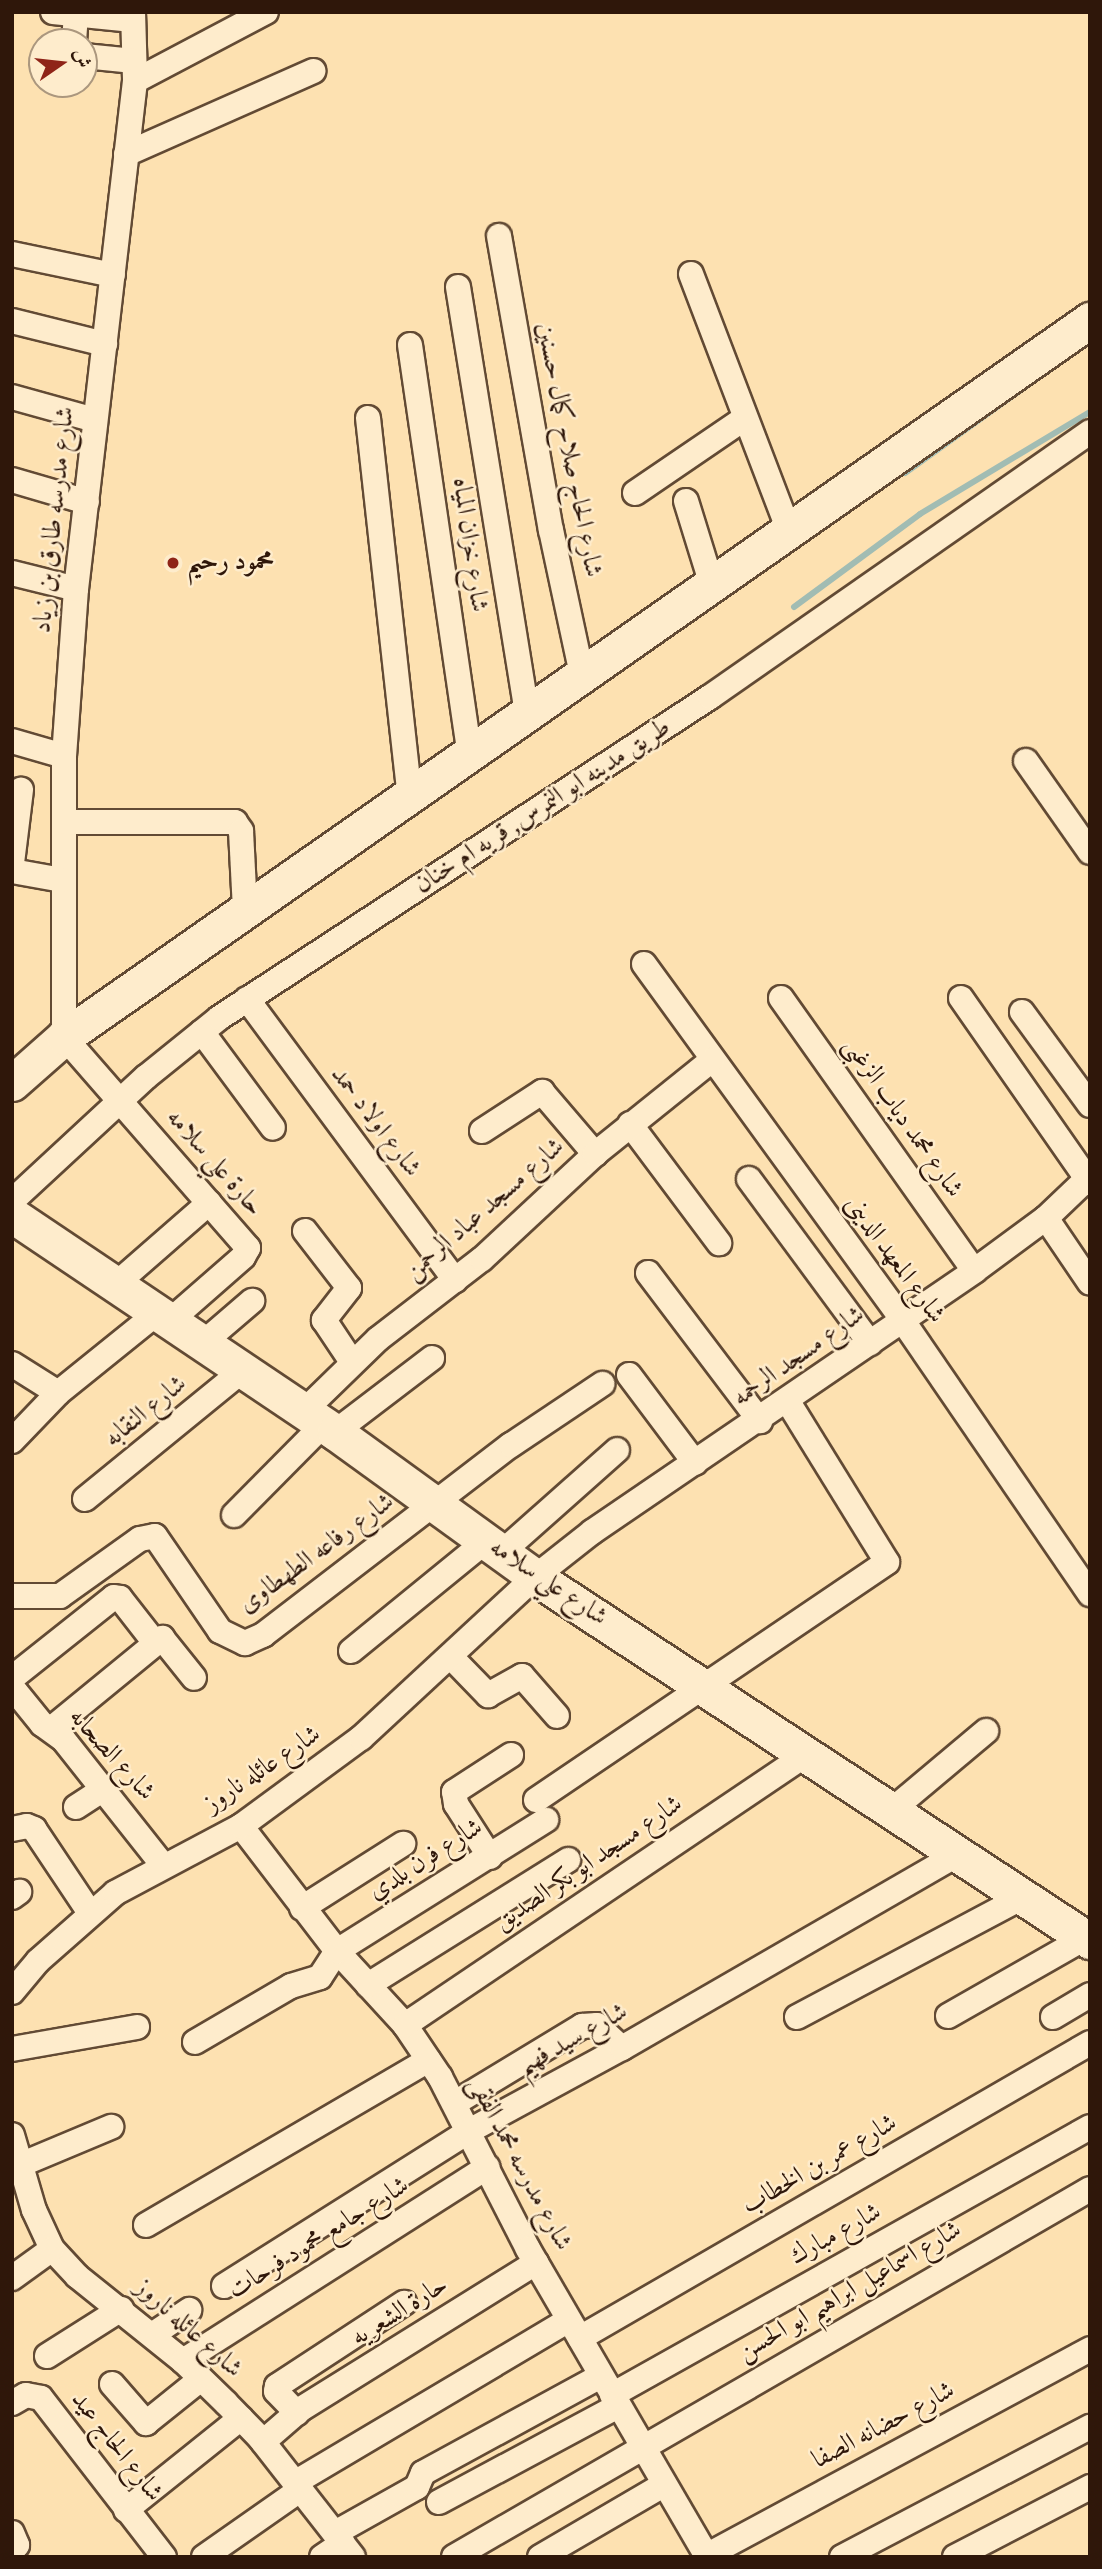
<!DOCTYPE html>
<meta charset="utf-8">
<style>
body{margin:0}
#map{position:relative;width:1102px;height:2569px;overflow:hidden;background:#fde1b1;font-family:Vollkorn,Amiri,serif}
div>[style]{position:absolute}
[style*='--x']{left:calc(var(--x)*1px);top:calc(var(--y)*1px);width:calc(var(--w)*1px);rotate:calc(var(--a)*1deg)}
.stream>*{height:6px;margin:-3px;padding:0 3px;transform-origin:3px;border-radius:3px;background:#a1bcb3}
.roads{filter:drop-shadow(2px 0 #624a34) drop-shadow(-2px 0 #624a34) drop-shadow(0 2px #624a34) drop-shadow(0 -2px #624a34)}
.street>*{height:24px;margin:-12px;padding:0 12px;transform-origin:12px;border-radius:12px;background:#feeccc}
.secondary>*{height:35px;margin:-17.5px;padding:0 17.5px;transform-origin:17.5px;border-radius:17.5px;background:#feeccc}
.dots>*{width:19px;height:19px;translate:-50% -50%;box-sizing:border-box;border:4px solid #feeccc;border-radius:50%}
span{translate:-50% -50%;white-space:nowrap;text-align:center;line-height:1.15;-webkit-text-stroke:5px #feeccc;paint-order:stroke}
.street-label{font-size:26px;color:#2f170a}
.poi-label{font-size:26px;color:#2f170a;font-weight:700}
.left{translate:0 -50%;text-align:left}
.frame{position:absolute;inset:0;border:14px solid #2f170a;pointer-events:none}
.north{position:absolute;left:28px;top:28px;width:70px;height:70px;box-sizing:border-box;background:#feeccc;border:2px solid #ab977e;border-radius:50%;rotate:76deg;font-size:19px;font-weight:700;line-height:28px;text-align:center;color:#2f170a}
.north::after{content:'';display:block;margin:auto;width:24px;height:32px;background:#8f2418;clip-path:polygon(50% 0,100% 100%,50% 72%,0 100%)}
</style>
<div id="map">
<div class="stream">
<div style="--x:905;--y:473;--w:208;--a:-35.6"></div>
<div style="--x:794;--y:607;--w:157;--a:-36.4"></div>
<div style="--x:920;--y:514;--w:198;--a:-31"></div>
</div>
<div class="roads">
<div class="street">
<div style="--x:53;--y:12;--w:80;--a:5.7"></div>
<div style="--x:133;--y:12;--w:69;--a:88.3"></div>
<div style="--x:135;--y:81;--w:511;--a:96.62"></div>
<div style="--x:76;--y:589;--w:167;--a:94.1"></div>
<div style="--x:64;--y:756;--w:281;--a:90"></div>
<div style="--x:64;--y:1037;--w:280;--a:48.9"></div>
<div style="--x:248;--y:1248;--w:10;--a:119"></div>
<div style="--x:243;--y:1257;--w:97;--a:138.8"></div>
<div style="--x:74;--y:42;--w:27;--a:-86"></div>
<div style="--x:84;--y:56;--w:50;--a:5.7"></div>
<div style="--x:135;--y:81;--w:148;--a:-27.8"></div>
<div style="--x:126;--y:154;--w:205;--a:-23.9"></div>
<div style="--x:499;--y:236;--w:299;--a:80"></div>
<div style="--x:551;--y:530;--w:148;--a:77.9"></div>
<div style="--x:12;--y:254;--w:103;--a:11.7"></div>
<div style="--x:691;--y:274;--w:275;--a:69.1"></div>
<div style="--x:458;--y:287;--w:433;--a:80.8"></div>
<div style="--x:12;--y:321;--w:96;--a:13.9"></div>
<div style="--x:410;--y:345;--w:413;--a:81.7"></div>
<div style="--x:12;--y:397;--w:86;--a:15.5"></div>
<div style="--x:368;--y:418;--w:380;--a:83.7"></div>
<div style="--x:12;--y:480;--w:78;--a:16.3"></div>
<div style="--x:635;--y:493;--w:133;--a:-34.3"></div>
<div style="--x:686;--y:501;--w:85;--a:72.8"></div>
<div style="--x:12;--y:573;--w:66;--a:14"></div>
<div style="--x:12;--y:741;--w:54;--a:16.1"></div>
<div style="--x:1026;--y:761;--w:111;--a:54.9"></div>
<div style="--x:64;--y:822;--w:171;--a:0"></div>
<div style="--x:235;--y:822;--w:11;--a:56"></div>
<div style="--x:241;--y:831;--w:79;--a:87.1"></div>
<div style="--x:12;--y:863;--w:74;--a:-83"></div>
<div style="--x:12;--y:871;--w:51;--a:10.2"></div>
<div style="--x:644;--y:964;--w:441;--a:54"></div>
<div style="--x:903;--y:1321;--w:331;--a:55.6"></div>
<div style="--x:781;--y:998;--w:334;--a:54.7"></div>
<div style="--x:961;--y:998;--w:226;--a:55.1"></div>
<div style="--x:247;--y:999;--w:350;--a:53.5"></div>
<div style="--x:1022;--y:1012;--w:115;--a:53.8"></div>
<div style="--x:202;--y:1032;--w:119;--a:53.5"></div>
<div style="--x:630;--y:1124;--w:149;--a:53.2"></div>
<div style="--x:482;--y:1131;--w:72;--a:-33"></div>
<div style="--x:542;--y:1092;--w:82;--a:49.5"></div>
<div style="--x:749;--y:1179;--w:204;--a:53.6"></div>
<div style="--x:12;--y:1201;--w:183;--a:-42.8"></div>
<div style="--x:146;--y:1077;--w:94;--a:-38.9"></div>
<div style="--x:219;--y:1018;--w:587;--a:-33.18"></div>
<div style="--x:710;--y:697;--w:463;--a:-34.9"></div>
<div style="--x:1046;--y:1218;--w:78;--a:55.9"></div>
<div style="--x:305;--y:1231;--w:72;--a:52.3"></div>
<div style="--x:349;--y:1288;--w:41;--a:128"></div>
<div style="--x:324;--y:1320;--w:50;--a:56.3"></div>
<div style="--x:648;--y:1273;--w:186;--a:52.9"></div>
<div style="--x:115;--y:1285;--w:125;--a:-41.1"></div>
<div style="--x:203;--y:1343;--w:65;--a:-40.6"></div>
<div style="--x:12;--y:1364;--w:54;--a:32.2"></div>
<div style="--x:629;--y:1375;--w:110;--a:53.1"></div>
<div style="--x:304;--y:1411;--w:103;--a:-44.2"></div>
<div style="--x:378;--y:1339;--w:131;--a:-37.6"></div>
<div style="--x:482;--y:1259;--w:154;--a:-42.9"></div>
<div style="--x:595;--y:1154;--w:150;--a:-38.8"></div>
<div style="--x:335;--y:1432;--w:122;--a:-37.3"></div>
<div style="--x:12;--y:1441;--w:66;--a:-46.2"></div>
<div style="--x:58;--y:1393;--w:127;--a:-38.9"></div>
<div style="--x:85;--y:1499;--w:204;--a:-39.2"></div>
<div style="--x:234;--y:1515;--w:127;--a:-45.3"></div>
<div style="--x:501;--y:1553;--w:155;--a:-41.6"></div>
<div style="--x:12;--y:1596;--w:48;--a:0"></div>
<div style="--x:60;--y:1596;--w:98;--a:-35.5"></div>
<div style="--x:140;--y:1539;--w:15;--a:-11"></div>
<div style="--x:155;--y:1536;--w:115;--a:55.6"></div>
<div style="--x:220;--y:1631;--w:28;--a:26"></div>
<div style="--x:245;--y:1643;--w:20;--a:-24"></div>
<div style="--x:263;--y:1635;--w:312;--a:-37.5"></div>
<div style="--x:511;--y:1445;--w:110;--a:-33.8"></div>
<div style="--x:351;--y:1651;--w:174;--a:-39.2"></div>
<div style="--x:452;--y:1658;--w:52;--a:45.8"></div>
<div style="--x:488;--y:1695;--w:39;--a:-29"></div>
<div style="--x:522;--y:1676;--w:53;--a:48.8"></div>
<div style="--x:12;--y:1678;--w:130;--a:-38.5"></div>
<div style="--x:114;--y:1597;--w:6;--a:9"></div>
<div style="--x:120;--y:1598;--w:57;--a:52.1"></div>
<div style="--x:12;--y:1687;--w:48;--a:51"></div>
<div style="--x:42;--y:1724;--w:26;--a:36"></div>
<div style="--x:63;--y:1739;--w:161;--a:51.6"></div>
<div style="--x:51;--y:1729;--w:144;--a:-39.3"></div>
<div style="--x:162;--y:1638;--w:51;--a:51.3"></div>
<div style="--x:536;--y:1800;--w:424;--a:-34.1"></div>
<div style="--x:887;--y:1562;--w:188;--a:-121.7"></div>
<div style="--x:76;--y:1807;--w:33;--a:-33"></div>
<div style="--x:892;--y:1810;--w:123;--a:-40"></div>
<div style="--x:241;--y:1826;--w:158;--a:52.5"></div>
<div style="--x:337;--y:1951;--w:100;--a:47.4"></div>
<div style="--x:405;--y:2025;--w:63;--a:56.1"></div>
<div style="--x:440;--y:2077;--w:193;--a:62.9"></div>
<div style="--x:528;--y:2249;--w:356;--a:59.8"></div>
<div style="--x:12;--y:1829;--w:15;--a:-11"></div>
<div style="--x:27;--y:1826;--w:8;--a:23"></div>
<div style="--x:34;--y:1829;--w:101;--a:56.3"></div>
<div style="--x:490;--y:1857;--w:63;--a:-122.7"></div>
<div style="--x:456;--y:1804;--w:12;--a:-99"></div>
<div style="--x:454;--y:1792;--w:68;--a:-33"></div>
<div style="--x:12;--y:1897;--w:9;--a:-36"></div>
<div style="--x:302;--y:1908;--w:120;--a:-32.4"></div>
<div style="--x:368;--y:1985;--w:236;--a:-32"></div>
<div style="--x:12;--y:1992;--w:40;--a:-50"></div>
<div style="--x:38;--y:1961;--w:103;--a:-41.4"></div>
<div style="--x:115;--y:1893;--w:143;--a:-28"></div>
<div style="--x:241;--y:1826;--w:149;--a:-36.3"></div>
<div style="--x:361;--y:1738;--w:237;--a:-42.8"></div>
<div style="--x:535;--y:1577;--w:73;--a:-38.3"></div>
<div style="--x:592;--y:1532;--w:463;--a:-34.3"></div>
<div style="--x:974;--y:1271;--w:89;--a:-36.4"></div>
<div style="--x:1046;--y:1218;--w:61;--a:-43.7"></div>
<div style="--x:948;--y:2016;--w:158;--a:-29.7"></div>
<div style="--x:797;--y:2017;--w:256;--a:-28"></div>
<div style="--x:1053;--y:2017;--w:43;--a:-30.7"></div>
<div style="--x:405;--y:2025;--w:485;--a:-34"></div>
<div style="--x:195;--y:2042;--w:111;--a:-30.3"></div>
<div style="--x:291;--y:1986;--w:30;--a:-17"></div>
<div style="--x:320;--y:1977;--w:31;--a:-57"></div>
<div style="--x:337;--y:1951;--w:247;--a:-32.1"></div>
<div style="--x:12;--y:2049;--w:127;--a:-10"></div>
<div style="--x:455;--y:2103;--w:149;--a:-31.2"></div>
<div style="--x:582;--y:2026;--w:15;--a:-4"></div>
<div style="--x:597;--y:2025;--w:34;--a:43"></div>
<div style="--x:12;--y:2135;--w:78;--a:73.7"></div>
<div style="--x:34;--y:2210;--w:43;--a:65.2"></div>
<div style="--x:52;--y:2249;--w:37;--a:47"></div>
<div style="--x:77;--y:2276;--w:136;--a:38.7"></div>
<div style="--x:183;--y:2361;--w:60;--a:44.3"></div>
<div style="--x:226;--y:2403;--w:49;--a:45.8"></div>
<div style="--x:260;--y:2438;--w:151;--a:52"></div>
<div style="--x:20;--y:2165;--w:99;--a:-22.7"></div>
<div style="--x:146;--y:2225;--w:327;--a:-30.3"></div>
<div style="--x:12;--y:2278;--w:49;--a:-35.9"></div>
<div style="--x:224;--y:2286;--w:290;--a:-32.3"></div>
<div style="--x:469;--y:2131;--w:174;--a:-28.5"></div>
<div style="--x:622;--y:2048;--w:386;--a:-30"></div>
<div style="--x:152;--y:2335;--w:45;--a:-34"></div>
<div style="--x:580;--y:2338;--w:589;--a:-30.05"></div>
<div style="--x:47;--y:2356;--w:88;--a:-32.4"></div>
<div style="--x:183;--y:2361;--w:361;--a:-32.5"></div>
<div style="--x:112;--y:2384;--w:52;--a:48.9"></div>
<div style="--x:146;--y:2423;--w:70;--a:-38.7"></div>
<div style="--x:612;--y:2395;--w:548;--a:-29.28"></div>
<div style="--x:12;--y:2403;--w:16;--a:-30"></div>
<div style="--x:26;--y:2395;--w:15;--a:11"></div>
<div style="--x:41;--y:2398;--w:201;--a:52.3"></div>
<div style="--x:297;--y:2413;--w:30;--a:-134"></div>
<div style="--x:276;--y:2391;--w:5;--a:-79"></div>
<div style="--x:277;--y:2386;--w:152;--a:-33.2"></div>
<div style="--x:263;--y:2442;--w:50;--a:-41"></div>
<div style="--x:301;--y:2409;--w:277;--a:-31.9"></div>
<div style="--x:296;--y:2482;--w:317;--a:-30.7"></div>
<div style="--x:439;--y:2502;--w:203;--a:-28.2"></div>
<div style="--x:126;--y:2510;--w:147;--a:-38.7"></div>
<div style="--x:12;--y:2533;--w:13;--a:67"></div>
<div style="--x:17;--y:2545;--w:8;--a:130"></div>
<div style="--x:335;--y:2533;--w:94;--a:-29.3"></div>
<div style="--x:417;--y:2487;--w:15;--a:-67"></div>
<div style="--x:423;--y:2473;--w:203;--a:-28.6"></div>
<div style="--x:706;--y:2556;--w:436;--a:-28.3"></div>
<div style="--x:204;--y:2557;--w:118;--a:-35"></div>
<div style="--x:322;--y:2557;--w:25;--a:-34"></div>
<div style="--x:454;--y:2557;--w:735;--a:-30.05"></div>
<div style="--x:540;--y:2557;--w:143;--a:-30.3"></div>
<div style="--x:842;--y:2557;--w:280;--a:-27.7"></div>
<div style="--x:955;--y:2557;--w:152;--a:-27.4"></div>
</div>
<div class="secondary">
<div style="--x:12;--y:1083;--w:69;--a:-41.5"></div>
<div style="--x:64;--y:1037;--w:1252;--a:-34.95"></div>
<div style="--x:12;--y:1215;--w:389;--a:33.9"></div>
<div style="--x:335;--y:1432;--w:247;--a:35.9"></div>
<div style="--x:535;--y:1577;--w:664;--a:33.26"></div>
</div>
</div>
<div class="dots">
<div style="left:173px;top:563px;background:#8f2418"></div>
</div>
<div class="street-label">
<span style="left:568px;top:450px;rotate:79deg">شارع الحاج صلاح كمال حسنين</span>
<span style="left:55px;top:520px;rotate:-84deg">شارع مدرسه طارق بن زياد</span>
<span style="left:469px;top:545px;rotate:82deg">شارع خزان المياه</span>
<span style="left:543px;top:807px;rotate:-33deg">طريق مدينه ابو النمرس, قريه ام خنان</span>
<span style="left:902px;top:1118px;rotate:55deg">شارع محمد دياب الزغبى</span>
<span style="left:375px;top:1122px;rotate:53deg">شارع اولاد حمد</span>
<span style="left:214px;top:1163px;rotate:49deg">حارة علي سلامه</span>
<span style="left:485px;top:1210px;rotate:-41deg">شارع مسجد عباد الرحمن</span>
<span style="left:894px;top:1260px;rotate:54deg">شارع المعهد الدينى</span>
<span style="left:799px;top:1357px;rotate:-35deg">شارع مسجد الرحمه</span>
<span style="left:146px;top:1412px;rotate:-39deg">شارع النقابه</span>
<span style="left:317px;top:1554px;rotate:-36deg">شارع رفاعه الطهطاوى</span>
<span style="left:548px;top:1583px;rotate:34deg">شارع علي سلامه</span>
<span style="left:111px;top:1755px;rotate:48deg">شارع الصحابه</span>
<span style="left:263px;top:1770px;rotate:-34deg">شارع عائله ناروز</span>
<span style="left:426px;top:1860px;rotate:-32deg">شارع فرن بلدي</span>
<span style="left:589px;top:1864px;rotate:-34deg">شارع مسجد ابو بكر الصديق</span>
<span style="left:573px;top:2040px;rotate:-29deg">شارع سيد فهيم</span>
<span style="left:519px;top:2164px;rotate:62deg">شارع مدرسه محمد الفقى</span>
<span style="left:820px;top:2165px;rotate:-30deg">شارع عمر بن الخطاب</span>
<span style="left:836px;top:2235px;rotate:-29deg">شارع مبارك</span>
<span style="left:319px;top:2239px;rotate:-32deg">شارع جامع محمود فرحات</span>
<span style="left:850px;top:2292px;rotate:-30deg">شارع اسماعيل ابراهيم ابو الحسن</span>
<span style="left:400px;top:2312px;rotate:-32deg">حارة الشعريه</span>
<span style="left:188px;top:2329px;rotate:42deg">شارع عائله ناروز</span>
<span style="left:884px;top:2426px;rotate:-28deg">شارع حضانه الصفا</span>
<span style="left:116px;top:2447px;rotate:52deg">شارع الحاج عيد</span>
</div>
<div class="poi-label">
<span class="left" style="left:187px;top:563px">محمود رحيم</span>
</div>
<div class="frame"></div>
<div class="north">ش</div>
</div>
